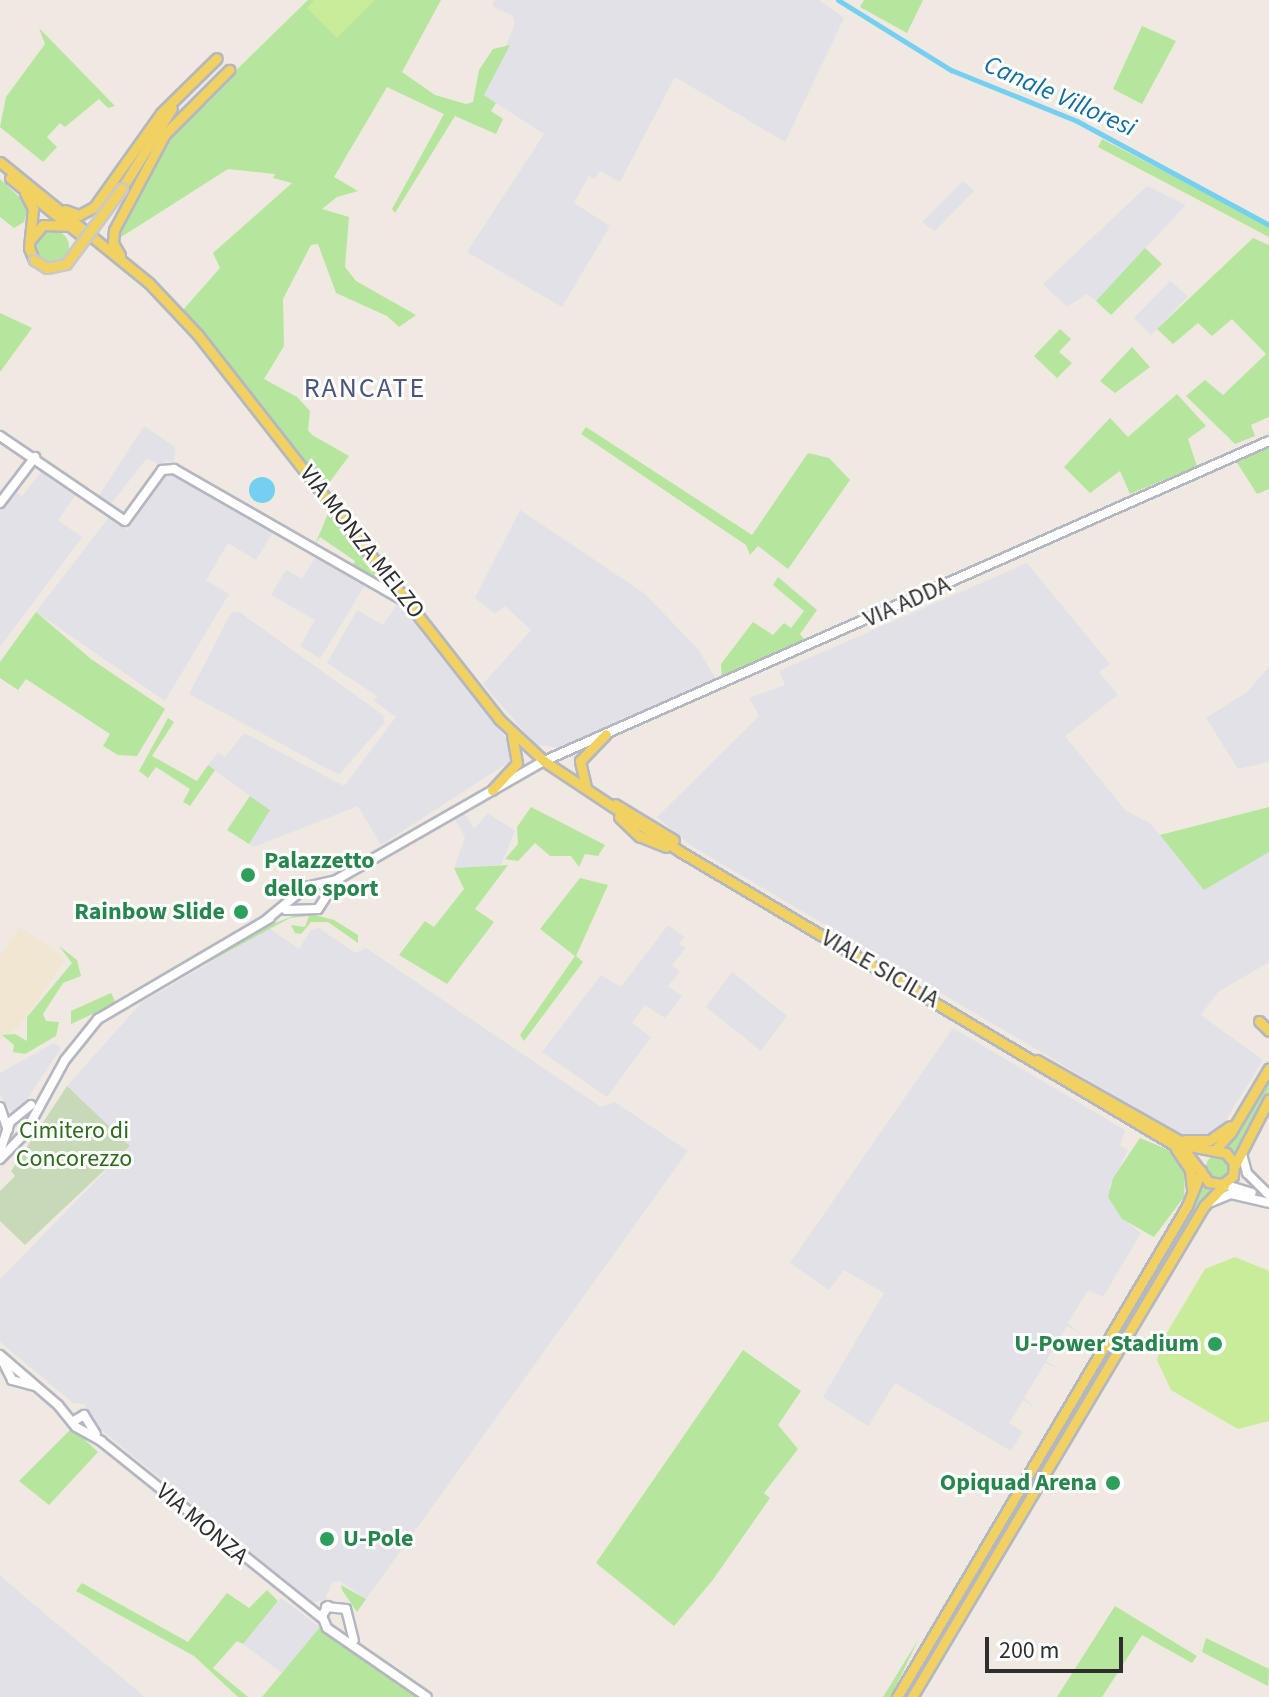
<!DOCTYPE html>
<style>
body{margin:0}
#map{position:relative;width:1269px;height:1697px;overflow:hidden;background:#efe9e1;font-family:"Source Sans 3",sans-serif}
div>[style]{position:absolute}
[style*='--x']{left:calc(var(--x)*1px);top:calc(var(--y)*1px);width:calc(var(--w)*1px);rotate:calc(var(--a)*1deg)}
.industrial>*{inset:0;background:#e3e1e8}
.education>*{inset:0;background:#f0e6d1}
.green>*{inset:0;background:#b6e59e}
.round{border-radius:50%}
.cemetery>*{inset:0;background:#c8d9b8}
.pitch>*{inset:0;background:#c9ec9a}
.water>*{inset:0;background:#75cff0}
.canal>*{height:5px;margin:-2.5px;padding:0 2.5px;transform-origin:2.5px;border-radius:2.5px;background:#75cff0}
.roads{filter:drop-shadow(2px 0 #b4b7c1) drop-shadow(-2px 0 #b4b7c1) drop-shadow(0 2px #b4b7c1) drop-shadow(0 -2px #b4b7c1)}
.secondary>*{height:8px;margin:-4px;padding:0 4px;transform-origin:4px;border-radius:4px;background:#fff}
.primary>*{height:9px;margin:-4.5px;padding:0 4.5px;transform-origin:4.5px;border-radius:4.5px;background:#f2d163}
.bridges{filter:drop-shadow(2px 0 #c9c9c9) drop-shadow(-2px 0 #c9c9c9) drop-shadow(0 2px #c9c9c9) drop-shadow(0 -2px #c9c9c9)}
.primary-bridge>*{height:9px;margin:-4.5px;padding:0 4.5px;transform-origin:4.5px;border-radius:4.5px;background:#f2d163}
.dots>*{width:22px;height:22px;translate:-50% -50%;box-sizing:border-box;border:4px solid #fff;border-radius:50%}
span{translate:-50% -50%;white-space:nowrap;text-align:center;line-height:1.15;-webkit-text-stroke:6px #fff;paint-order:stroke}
.street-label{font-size:24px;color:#2e2e2e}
.leisure-label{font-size:24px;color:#27864d;font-weight:700}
.left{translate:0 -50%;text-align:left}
.right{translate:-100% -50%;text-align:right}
.park-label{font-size:24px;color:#2c6e1b}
.water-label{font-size:26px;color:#0d6fa3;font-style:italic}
.quarter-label{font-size:28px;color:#4d5680;letter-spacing:2px}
.scale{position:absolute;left:985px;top:1637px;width:138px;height:36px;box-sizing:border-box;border:4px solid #2e2e2e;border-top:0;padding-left:10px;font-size:24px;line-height:28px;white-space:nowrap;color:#2e2e2e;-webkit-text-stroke:6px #fff;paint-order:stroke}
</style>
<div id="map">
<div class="industrial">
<div style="clip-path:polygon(495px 0,819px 0,844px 18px,785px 142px,675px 77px,620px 182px,600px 171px,595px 179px,589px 176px,574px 203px,610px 226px,562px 307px,467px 252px,544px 134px,484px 95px,515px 24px,513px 16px,492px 6px)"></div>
<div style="clip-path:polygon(963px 181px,974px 191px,935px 231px,922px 222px)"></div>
<div style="clip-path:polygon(1147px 186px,1186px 205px,1096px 301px,1087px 294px,1067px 307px,1043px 284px)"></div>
<div style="clip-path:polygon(1170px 281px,1188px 296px,1151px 335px,1134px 318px)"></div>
<div style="clip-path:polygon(144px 426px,175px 447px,174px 463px,166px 460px,161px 466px,147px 458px,108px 508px,98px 497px)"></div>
<div style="clip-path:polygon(45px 467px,77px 493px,58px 520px,82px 537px,0 647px,0 510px,14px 490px,22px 496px)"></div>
<div style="clip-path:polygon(172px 470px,274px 531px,256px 560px,228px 543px,206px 580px,229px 594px,165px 701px,36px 612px,109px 517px,128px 530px,163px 474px)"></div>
<div style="clip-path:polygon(520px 510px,644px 593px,698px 649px,717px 681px,563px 748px,536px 745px,483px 684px,531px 630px,505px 606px,495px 614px,475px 598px)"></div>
<div style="clip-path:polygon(317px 555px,365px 585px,320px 659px,300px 646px,315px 620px,271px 595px,286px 570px,302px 579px)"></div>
<div style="clip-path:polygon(1027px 563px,1110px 664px,1099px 672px,1118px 695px,1065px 736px,1126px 811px,1150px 823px,1204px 889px,1269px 852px,1269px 962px,1218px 992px,1201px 1015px,1263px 1060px,1225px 1121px,1210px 1133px,1190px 1136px,1173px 1130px,690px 845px,657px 817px,759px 716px,749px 698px,785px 685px,779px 671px)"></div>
<div style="clip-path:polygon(398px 603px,510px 743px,509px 762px,381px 845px,358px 806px,254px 847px,249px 844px,269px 810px,208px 765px,218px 752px,225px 757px,244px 733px,344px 786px,396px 717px,374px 701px,377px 696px,327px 663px,357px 610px,383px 625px)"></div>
<div style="clip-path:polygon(238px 611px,383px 715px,384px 723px,339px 775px,189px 694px,231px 613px)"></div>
<div style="clip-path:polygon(1269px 667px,1269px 762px,1238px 769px,1206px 718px,1247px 692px)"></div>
<div style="clip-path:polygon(488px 813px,515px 831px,501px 865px,454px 868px,465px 837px,455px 820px,465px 814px,474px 829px)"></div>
<div style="clip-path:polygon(668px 925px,684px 937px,679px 944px,686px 948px,672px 965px,680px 972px,668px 986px,682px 996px,665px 1018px,645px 1005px,632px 1023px,651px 1037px,607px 1097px,542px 1052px,601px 975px,621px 987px)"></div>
<div style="clip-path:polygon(269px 928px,299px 949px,311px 930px,319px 928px,355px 953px,366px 948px,601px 1107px,615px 1102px,688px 1151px,366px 1599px,340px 1581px,332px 1582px,325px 1600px,313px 1602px,95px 1425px,84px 1404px,73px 1403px,0 1342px,0 1279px,130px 1146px,67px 1086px,141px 1003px)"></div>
<div style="clip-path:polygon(732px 972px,787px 1016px,761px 1051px,706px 1007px)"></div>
<div style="clip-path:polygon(953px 1028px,1125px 1130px,1120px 1145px,1128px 1150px,1109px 1187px,1122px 1219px,1141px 1233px,1103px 1297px,1088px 1290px,1068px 1323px,1081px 1334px,1067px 1326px,1046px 1361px,1060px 1369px,1045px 1363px,1024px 1398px,1037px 1409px,1023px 1400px,1009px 1423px,1023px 1432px,1011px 1451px,895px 1383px,868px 1426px,823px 1397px,884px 1293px,844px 1270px,829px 1290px,790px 1263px)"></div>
<div style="clip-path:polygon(54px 1043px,61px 1048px,17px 1114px,9px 1109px,0 1094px,0 1073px)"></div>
<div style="clip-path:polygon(0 1575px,26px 1598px,145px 1697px,0 1697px)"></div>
<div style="clip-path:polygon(281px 1598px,320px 1627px,282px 1673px,243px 1644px)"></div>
</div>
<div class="education">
<div style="clip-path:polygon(20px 927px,66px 959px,19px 1026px,0 1040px,0 956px)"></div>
</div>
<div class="green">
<div style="clip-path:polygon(308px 0,441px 0,402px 72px,435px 95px,466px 104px,473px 102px,479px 70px,493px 49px,510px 45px,484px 95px,496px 103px,491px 111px,503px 119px,496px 134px,455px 116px,395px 213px,392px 209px,444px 114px,387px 87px,334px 177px,358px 191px,337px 197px,322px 209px,349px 217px,345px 267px,356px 281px,416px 315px,399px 327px,387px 316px,336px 293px,318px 244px,311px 245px,283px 299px,284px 346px,264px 379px,297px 397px,310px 411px,308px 430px,312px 435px,349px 456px,326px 487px,183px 310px,220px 268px,213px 253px,292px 183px,273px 178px,275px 174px,228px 169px,118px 239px,171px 134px)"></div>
<div style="clip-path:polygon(864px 0,923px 0,907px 33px,860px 7px)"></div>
<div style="clip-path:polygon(1142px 26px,1176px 41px,1142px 104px,1113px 89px)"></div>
<div style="clip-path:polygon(39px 28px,115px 106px,108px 108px,99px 99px,65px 127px,60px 123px,47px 137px,57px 147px,43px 162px,0 127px,6px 97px,45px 44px)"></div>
<div style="clip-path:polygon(1102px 139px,1256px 219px,1269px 227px,1269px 237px,1098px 147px)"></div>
<div style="clip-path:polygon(0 179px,29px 206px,24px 222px,14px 228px,0 217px)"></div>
<div class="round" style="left:35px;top:230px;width:34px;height:34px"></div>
<div style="clip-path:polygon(1253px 238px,1269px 245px,1269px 417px,1251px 425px,1255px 436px,1235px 444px,1186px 396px,1205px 380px,1223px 395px,1266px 354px,1232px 319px,1212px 336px,1198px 323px,1173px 344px,1157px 329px)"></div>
<div style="clip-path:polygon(1145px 248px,1162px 264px,1111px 315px,1096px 301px)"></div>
<div style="clip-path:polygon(0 313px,32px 328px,0 372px)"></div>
<div style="clip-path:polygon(1060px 329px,1071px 339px,1059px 352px,1072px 363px,1057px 378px,1034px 356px)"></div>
<div style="clip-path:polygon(1132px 347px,1150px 367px,1115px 393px,1100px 381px)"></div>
<div style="clip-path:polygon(1177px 394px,1206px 426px,1188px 439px,1197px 466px,1130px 494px,1120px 471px,1090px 493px,1064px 467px,1110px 418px,1128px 437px)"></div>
<div style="clip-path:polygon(586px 427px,752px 535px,808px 453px,829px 458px,850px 480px,788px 569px,758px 546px,750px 555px,746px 545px,581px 434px)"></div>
<div style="clip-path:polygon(1269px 447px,1269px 489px,1257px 494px,1236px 461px)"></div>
<div style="clip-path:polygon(329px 511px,333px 511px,399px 593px,351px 568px,355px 561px,320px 537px,315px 545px)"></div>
<div style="clip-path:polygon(778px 577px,817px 610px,800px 634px,805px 640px,722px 678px,721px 664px,753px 622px,773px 635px,784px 623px,791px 628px,804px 611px,773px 585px)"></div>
<div style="clip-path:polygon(36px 612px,91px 659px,165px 709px,137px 756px,118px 755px,103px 746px,110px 734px,26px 679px,18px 690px,0 678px,0 662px)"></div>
<div style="clip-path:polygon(168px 718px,174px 722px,152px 756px,197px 781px,208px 765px,215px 770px,190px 806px,183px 802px,190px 789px,156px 767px,148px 778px,139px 771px)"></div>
<div style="clip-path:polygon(250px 796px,270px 810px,249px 844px,227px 830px)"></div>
<div style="clip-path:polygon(531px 807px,605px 845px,598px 856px,585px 854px,579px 867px,571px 856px,550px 856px,535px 843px,518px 861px,505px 859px,518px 844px,517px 827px)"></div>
<div style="clip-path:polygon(1269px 807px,1269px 852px,1204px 890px,1160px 835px)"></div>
<div style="clip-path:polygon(508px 865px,475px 909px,494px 922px,447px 984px,399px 955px,425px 921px,434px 927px,464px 889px,454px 868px)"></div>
<div style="clip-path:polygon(580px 878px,608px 885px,576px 956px,583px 962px,524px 1041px,520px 1035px,575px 956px,540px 929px)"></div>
<div style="clip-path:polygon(303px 912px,334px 920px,358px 935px,358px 943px,328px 922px,311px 922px,301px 934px,295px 933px,291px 925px,305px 927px,309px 916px,290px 918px,139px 1000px,263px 928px)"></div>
<div style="clip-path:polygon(59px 946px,77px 960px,81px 976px,63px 983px,43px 1014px,46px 1021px,59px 1022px,56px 1036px,25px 1054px,13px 1052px,14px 1045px,2px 1035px,15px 1034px,27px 1041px,27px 1017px,72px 963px)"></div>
<div style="clip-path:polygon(111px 993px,116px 1003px,71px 1024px,71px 1011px)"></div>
<div style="clip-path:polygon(1269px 1073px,1269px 1091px,1234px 1156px,1221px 1148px)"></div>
<div style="clip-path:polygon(1140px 1138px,1171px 1151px,1185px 1171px,1184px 1197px,1154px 1237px,1122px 1219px,1108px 1197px,1113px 1178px)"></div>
<div class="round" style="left:1206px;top:1155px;width:24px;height:24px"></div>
<div style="clip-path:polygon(1202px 1180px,1213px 1189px,909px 1697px,901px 1697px)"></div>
<div style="clip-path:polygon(743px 1350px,801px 1391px,778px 1425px,798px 1449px,764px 1493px,770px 1498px,712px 1581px,674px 1626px,596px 1563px)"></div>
<div style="clip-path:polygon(72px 1428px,98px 1452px,49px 1505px,19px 1481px)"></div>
<div style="clip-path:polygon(82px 1583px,188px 1642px,227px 1593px,249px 1608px,267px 1590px,278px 1601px,243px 1644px,237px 1641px,213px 1668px,248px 1697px,238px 1697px,194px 1656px,76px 1591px)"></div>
<div style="clip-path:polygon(341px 1585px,366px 1599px,357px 1612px,342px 1590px)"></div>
<div style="clip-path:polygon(1115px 1606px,1197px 1656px,1192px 1663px,1142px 1635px,1102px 1697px,1057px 1697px)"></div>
<div style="clip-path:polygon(320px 1627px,344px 1638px,419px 1697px,262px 1697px)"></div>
<div style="clip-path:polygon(1206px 1638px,1269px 1669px,1268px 1686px,1202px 1652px)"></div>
<div style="clip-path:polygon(918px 1640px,891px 1697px,883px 1697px)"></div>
</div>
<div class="cemetery">
<div style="clip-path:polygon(67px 1086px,130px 1146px,25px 1245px,0 1221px,0 1191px,15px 1176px,11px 1171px)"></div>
</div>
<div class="pitch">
<div style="clip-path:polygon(314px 0,375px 0,337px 38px,307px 8px)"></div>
<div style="clip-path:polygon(1235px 1257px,1269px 1271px,1269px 1421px,1238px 1429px,1171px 1390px,1157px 1360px,1162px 1341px,1205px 1269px)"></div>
</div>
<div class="water">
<div class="round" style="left:249px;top:477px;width:26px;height:26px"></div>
</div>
<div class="canal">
<div style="--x:838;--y:0;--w:133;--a:31.8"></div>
<div style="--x:951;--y:70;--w:136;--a:22"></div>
<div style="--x:1077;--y:121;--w:218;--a:28.4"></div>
</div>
<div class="roads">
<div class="secondary">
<div style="--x:0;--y:436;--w:151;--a:34.2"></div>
<div style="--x:125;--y:521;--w:63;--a:-54"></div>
<div style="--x:162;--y:470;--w:12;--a:-5"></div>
<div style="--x:174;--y:469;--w:272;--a:29.8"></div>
<div style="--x:0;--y:503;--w:58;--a:-52.7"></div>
<div style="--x:286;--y:910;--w:32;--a:-2"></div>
<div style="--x:318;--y:909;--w:33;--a:-57"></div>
<div style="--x:266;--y:920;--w:52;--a:-39.5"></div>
<div style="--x:306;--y:887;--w:31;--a:-13"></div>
<div style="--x:336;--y:880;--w:240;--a:-29.8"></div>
<div style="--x:544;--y:761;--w:792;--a:-23.82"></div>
<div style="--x:0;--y:1107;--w:24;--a:71"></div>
<div style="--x:0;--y:1151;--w:31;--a:-71"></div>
<div style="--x:10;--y:1122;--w:27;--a:-39"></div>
<div style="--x:1242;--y:1154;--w:20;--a:75"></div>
<div style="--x:1247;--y:1173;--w:31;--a:45"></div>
<div style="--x:0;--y:1159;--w:36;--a:-46"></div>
<div style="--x:25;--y:1133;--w:83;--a:-61.3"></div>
<div style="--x:65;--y:1060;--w:53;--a:-51.2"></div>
<div style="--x:98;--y:1019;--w:199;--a:-30.4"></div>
<div style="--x:1223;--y:1184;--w:30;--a:17"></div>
<div style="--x:1211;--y:1202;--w:22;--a:-22"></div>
<div style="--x:1231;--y:1194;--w:39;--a:13"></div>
<div style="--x:0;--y:1355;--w:77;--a:40.8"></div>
<div style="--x:58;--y:1405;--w:28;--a:51"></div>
<div style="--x:76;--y:1427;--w:29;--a:29"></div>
<div style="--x:101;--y:1441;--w:283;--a:38.7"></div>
<div style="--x:2;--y:1360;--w:22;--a:63"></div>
<div style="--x:12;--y:1380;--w:23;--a:15"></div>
<div style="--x:72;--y:1422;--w:14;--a:-30"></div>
<div style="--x:84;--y:1415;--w:22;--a:58"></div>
<div style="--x:328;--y:1606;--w:12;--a:121"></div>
<div style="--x:322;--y:1616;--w:13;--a:67"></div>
<div style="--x:327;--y:1628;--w:121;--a:34.6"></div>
<div style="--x:326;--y:1607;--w:20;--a:6"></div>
<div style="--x:346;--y:1609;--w:32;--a:76"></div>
</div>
<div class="primary">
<div style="--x:0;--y:162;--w:192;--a:39.1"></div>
<div style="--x:149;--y:283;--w:71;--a:46.7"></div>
<div style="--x:198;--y:335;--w:488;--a:51.9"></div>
<div style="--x:499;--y:719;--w:62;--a:43"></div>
<div style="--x:544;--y:761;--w:164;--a:33.6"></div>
<div style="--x:681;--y:852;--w:587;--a:30.71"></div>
<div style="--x:1186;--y:1152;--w:38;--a:53"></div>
<div style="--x:1209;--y:1182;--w:14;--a:8"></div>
<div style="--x:1223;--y:1184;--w:13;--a:-39"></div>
<div style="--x:1233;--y:1176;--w:13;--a:-86"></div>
<div style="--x:1234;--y:1163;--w:13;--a:-129"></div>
<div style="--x:1226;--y:1153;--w:38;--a:-169"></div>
<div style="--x:1189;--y:1146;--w:175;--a:-150.5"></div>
<div style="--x:10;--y:178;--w:97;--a:38.8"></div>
<div style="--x:122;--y:188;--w:94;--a:-58"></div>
<div style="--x:25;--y:193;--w:18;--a:63"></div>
<div style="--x:33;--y:209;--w:39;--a:96"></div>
<div style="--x:29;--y:248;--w:13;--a:67"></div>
<div style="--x:65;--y:210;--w:15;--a:20"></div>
<div style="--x:79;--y:215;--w:17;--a:-28"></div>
<div style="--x:94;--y:207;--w:115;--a:-54.5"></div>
<div style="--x:161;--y:113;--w:78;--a:-44.5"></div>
<div style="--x:32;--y:238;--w:17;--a:-50"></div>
<div style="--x:43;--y:225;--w:23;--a:2"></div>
<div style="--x:120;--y:255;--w:14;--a:-120"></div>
<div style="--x:113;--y:243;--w:13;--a:-86"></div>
<div style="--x:114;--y:230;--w:109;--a:-62"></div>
<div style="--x:165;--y:134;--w:91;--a:-45"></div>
<div style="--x:586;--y:787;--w:27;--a:-103"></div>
<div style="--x:580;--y:761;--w:37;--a:-46"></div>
<div style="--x:492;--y:790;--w:37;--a:-47"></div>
<div style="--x:517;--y:763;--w:28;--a:-100"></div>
<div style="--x:615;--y:804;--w:69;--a:31.4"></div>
<div style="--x:619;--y:817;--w:28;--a:44"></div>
<div style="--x:639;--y:836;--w:29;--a:22"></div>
<div style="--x:1259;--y:1021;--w:14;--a:45"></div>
<div style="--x:1185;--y:1140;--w:25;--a:0"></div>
<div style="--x:1210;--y:1140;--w:24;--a:-35"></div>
<div style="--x:1176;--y:1149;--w:25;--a:56"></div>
<div style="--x:1190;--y:1170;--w:19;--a:84"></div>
<div style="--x:1214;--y:1151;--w:25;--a:-48"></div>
<div style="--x:1231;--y:1132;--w:74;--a:-59.3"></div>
<div style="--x:1235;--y:1165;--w:74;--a:-62.7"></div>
<div style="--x:897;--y:1697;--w:570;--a:-59.43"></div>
<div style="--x:1187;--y:1206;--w:38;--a:-68"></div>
<div style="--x:912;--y:1697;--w:571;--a:-59.26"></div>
<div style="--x:1204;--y:1206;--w:29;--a:-46"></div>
</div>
</div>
<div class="bridges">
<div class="primary-bridge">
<div style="--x:34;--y:260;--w:15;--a:32"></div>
<div style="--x:47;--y:268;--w:19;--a:-12"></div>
<div style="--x:66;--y:264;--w:94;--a:-53.6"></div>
</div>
</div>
<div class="dots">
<div style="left:248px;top:875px;background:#2e9e5b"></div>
<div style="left:241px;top:912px;background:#2e9e5b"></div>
<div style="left:1215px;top:1344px;background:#2e9e5b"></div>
<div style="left:1113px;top:1483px;background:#2e9e5b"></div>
<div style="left:327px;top:1539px;background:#2e9e5b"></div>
</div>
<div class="street-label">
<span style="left:362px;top:542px;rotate:52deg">VIA MONZA MELZO</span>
<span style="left:907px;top:602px;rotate:-24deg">VIA ADDA</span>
<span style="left:880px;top:969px;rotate:30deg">VIALE SICILIA</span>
<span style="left:202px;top:1524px;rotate:40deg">VIA MONZA</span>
</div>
<div class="leisure-label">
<span class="left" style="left:264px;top:875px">Palazzetto<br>dello sport</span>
<span class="right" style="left:225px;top:912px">Rainbow Slide</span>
<span class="right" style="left:1199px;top:1344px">U-Power Stadium</span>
<span class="right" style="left:1097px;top:1483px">Opiquad Arena</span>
<span class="left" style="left:343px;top:1539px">U-Pole</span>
</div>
<div class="park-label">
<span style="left:74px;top:1145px">Cimitero di<br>Concorezzo</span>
</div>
<div class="water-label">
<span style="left:1060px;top:96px;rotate:24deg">Canale Villoresi</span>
</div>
<div class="quarter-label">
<span style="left:365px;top:388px">RANCATE</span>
</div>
<div class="scale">200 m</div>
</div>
